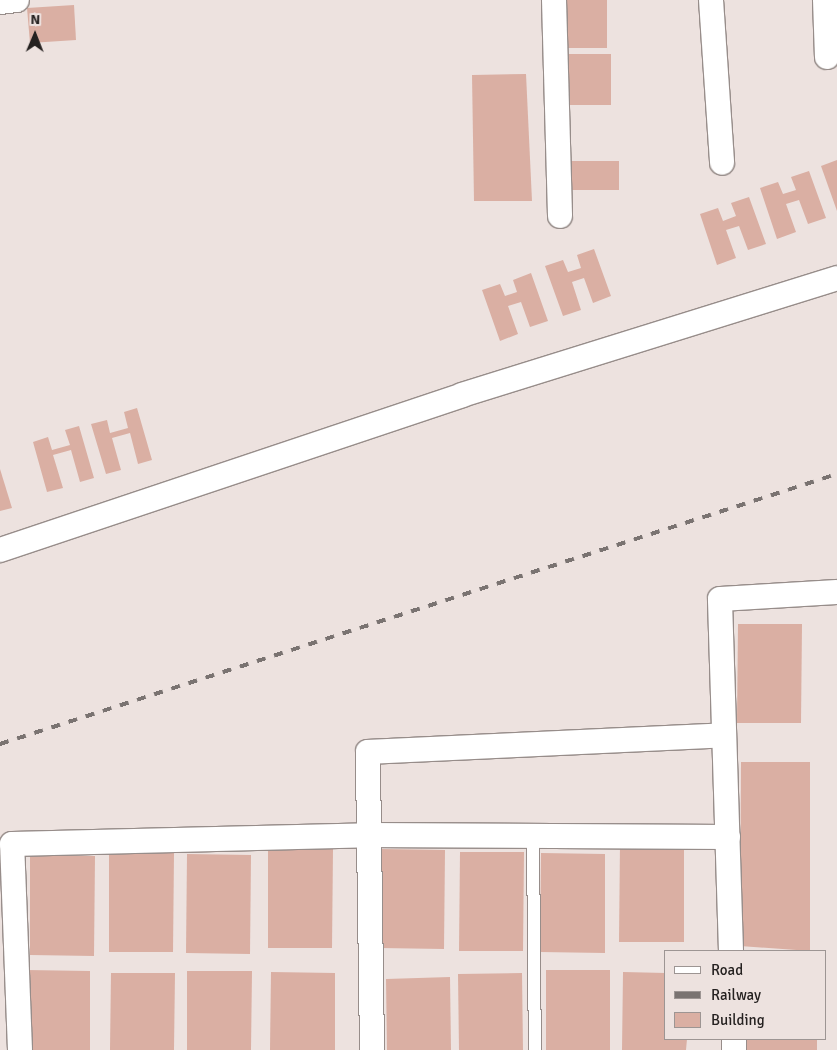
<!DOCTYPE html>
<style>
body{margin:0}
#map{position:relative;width:837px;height:1050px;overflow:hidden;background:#ede2df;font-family:Signika,sans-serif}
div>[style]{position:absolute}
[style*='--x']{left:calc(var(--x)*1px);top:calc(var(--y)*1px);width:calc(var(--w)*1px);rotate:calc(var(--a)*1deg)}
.building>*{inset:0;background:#daafa3}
.roads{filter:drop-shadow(1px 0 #978d8a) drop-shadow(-1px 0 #978d8a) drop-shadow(0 1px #978d8a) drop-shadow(0 -1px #978d8a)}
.service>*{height:12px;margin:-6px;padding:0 6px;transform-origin:6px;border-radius:6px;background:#fff}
.minor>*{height:24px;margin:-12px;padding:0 12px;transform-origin:12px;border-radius:12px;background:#fff}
.rail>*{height:4px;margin-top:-2px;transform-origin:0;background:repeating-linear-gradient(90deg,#7a7371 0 9px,transparent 0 18px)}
span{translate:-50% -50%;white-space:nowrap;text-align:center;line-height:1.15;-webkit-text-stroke:4px #ede2df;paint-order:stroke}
.legend{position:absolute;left:664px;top:950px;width:162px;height:90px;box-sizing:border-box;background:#ede2df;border:1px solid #9d9593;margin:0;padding:6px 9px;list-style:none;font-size:15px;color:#252120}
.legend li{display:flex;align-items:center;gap:10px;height:25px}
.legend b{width:25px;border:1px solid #9d9593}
.north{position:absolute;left:10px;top:10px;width:50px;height:50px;-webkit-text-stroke:4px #ede2df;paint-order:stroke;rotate:1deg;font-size:14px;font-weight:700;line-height:20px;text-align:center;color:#252120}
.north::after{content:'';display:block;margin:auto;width:18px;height:22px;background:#252120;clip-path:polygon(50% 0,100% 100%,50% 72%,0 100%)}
</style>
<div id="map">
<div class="building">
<div style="clip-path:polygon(565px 0,607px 0,607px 48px,560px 48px)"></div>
<div style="clip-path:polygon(74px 5px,76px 40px,30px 43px,27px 8px)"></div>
<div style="clip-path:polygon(563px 54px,611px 54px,611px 105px,564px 105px)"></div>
<div style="clip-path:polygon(526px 74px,532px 201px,474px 201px,472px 75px)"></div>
<div style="clip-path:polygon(837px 160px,837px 211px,821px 166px)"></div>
<div style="clip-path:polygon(566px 161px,619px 161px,619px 190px,566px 190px)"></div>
<div style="clip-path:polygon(809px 171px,826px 218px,808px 224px,799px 200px,786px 204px,796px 232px,777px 239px,760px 188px,778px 182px,783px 194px,796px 190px,791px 177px)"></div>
<div style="clip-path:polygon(749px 197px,766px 244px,748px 250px,739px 226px,726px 230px,736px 258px,717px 265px,700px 214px,718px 208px,723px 221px,736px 216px,731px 203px)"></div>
<div style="clip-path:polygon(594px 249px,611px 296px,593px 303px,584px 278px,572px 282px,581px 310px,563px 316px,545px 266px,563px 260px,568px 272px,581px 268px,577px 255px)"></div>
<div style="clip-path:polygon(531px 273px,548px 321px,530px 327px,521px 302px,508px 306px,518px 334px,500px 341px,482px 290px,500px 284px,505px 296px,517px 292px,513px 280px)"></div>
<div style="clip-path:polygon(137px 408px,152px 460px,138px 464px,130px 433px,112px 438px,121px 470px,106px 474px,91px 424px,107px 420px,110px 433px,128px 428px,124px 412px)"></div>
<div style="clip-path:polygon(79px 426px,94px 478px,80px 482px,71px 450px,53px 455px,63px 488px,47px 492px,33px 442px,48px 437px,52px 450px,70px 445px,65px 430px)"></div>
<div style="clip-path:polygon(0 469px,12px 508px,0 511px)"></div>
<div style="clip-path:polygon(738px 624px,802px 624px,801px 723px,737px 723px)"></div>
<div style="clip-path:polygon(741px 762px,810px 762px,810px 951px,740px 946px)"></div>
<div style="clip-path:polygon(620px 843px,684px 843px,684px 942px,619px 942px)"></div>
<div style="clip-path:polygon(268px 849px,333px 849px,332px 948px,268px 948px)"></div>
<div style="clip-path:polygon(381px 849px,445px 850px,444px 949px,380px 948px)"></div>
<div style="clip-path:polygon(460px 852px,524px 852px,523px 951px,459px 951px)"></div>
<div style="clip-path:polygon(109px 853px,174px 853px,173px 952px,109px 952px)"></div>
<div style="clip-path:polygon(541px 853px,605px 854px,605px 953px,540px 952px)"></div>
<div style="clip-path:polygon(187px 854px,251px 855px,250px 954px,186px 953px)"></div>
<div style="clip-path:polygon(30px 856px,95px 856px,94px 956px,30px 955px)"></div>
<div style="clip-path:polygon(26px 970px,90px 971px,90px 1050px,25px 1050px)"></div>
<div style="clip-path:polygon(546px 970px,610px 970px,610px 1050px,546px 1050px)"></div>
<div style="clip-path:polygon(187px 971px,252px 971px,251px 1050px,187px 1050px)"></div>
<div style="clip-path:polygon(271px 972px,335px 973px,335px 1050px,270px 1050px)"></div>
<div style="clip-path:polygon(623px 972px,666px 973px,666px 1039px,687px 1039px,686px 1050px,622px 1050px)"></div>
<div style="clip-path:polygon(111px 973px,175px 973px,174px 1050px,110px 1050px)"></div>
<div style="clip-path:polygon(522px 973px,523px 1050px,459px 1050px,458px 974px)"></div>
<div style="clip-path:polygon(450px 977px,451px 1050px,387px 1050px,386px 979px)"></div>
<div style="clip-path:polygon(744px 1039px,817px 1039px,817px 1050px,745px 1050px)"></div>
</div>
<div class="roads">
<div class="service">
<div style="--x:533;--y:836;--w:214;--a:89.5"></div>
</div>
<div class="minor">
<div style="--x:554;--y:0;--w:216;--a:88.4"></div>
<div style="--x:711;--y:0;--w:163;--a:86.1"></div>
<div style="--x:825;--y:0;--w:57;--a:88"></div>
<div style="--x:0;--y:2;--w:17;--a:-7"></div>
<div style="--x:0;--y:550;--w:487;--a:-18.5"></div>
<div style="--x:462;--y:395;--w:393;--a:-17.3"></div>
<div style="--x:731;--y:951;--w:352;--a:-91.8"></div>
<div style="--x:720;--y:599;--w:117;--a:-3.4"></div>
<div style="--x:734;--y:1039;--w:11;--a:90"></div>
<div style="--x:20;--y:1050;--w:206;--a:-92.2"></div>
<div style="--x:12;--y:844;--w:357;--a:-1.4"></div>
<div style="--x:369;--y:835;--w:359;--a:0.3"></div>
<div style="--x:372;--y:1050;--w:298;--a:-90.8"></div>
<div style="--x:368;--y:752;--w:356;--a:-2.7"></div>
</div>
</div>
<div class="rail">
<div style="--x:0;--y:744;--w:879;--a:-17.88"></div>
</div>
<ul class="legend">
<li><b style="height:6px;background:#fff"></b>Road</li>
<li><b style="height:6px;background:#7a7371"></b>Railway</li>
<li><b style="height:14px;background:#daafa3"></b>Building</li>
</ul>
<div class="north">N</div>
</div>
